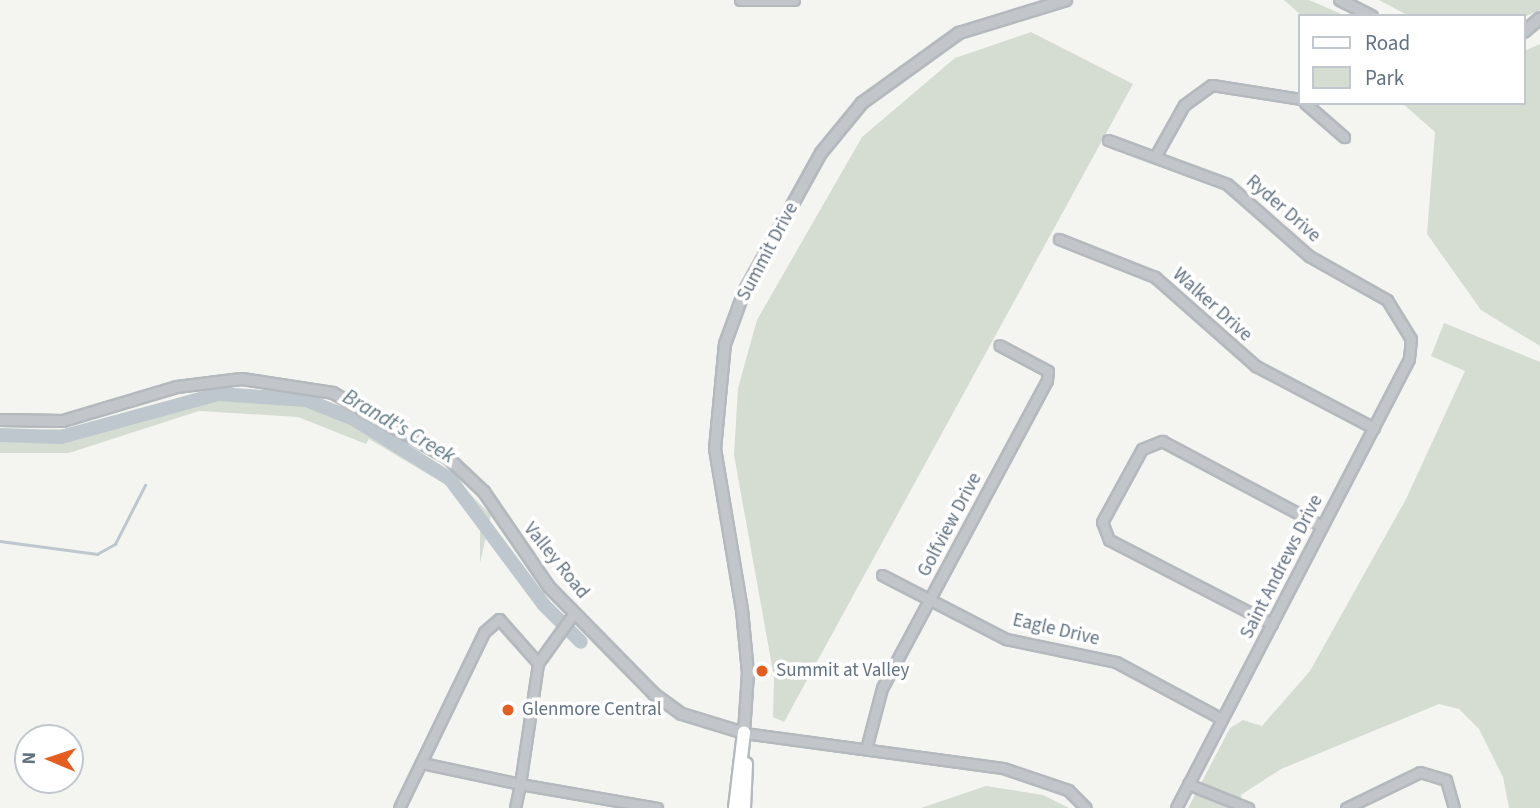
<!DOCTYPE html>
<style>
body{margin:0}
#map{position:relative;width:1540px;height:808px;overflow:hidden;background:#f4f5f1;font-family:"Source Sans 3",sans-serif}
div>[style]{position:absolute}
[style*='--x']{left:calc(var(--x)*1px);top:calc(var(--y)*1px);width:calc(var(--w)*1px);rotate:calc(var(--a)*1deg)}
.green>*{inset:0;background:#d5dcd2}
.stream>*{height:2.5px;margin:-1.25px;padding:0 1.25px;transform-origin:1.25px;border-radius:1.25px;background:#bdc7cd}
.river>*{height:14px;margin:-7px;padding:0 7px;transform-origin:7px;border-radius:7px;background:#bdc7cd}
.roads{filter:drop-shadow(2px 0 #b4b9be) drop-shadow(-2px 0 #b4b9be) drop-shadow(0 2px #b4b9be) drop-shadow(0 -2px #b4b9be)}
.minor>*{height:9px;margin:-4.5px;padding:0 4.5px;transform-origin:4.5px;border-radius:4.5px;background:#c2c5c9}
.tertiary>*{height:10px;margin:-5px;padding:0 5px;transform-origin:5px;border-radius:5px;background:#c2c5c9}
.secondary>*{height:12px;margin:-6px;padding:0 6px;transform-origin:6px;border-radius:6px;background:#fff}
.dots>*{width:19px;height:19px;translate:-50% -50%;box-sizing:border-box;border:4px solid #fff;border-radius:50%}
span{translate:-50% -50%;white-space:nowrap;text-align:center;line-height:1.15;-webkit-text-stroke:7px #fff;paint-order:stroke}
.street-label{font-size:19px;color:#637282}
.poi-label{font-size:19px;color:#637282}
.left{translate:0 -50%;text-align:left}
.water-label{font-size:21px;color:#637a86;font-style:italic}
.legend{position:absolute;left:1298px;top:14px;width:228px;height:91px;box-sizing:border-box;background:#fff;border:2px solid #c1c7cd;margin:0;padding:9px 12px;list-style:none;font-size:21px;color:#637282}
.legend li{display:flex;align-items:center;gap:14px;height:35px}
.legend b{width:35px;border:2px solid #c1c7cd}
.north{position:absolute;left:14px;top:724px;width:70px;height:70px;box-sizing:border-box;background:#fff;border:2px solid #c1c7cd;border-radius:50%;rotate:272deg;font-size:19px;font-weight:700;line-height:28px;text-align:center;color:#637282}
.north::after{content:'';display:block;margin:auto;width:24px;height:32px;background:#e65d20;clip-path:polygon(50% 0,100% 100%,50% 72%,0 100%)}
</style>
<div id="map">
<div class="green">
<div style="clip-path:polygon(1284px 0,1309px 0,1346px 16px,1302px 16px)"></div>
<div style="clip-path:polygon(1379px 0,1540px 0,1540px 10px,1524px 17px,1409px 16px)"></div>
<div style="clip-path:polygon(1031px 32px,1133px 84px,784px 722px,773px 717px,774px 677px,734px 455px,738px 388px,757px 320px,862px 137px,955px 58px)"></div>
<div style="clip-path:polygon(1540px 44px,1540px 346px,1481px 310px,1427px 234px,1435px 132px,1402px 103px,1524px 103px,1524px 51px)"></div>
<div style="clip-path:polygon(1444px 323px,1540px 362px,1540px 808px,1509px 808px,1503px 777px,1479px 729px,1459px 709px,1439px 704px,1281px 769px,1241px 795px,1242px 808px,1188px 808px,1230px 728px,1243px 720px,1262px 726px,1310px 671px,1406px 499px,1465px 371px,1431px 356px)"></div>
<div style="clip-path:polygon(216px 390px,267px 390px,329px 403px,444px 468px,491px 515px,480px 563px,480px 524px,451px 488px,369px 439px,366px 444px,298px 417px,199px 411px,69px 453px,0 453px,0 431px,65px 429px)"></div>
<div style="clip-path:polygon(986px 786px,1043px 795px,1069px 808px,921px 808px)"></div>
</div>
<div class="stream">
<div style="--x:0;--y:541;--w:98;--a:7.6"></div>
<div style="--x:97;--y:554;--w:21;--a:-29"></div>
<div style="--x:115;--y:544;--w:66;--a:-63"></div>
</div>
<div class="river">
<div style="--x:0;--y:435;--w:61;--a:1.9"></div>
<div style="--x:61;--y:437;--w:163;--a:-15.3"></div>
<div style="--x:218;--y:394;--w:88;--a:3.9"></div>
<div style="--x:306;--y:400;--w:52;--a:21.6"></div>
<div style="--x:354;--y:419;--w:113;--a:32"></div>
<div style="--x:450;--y:479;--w:157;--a:53.3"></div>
<div style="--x:544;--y:605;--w:52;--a:45"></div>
</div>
<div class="roads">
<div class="minor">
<div style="--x:740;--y:0;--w:54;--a:0"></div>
<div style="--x:1305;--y:103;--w:52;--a:41.1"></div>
<div style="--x:1108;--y:140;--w:127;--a:20.3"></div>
<div style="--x:1227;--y:184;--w:109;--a:41.3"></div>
<div style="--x:1309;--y:256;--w:90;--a:29.4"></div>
<div style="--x:1387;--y:300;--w:46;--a:58.4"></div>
<div style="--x:1411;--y:339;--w:20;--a:96"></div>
<div style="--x:1409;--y:359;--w:506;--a:117.43"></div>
<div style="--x:1156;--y:155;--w:57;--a:-60.8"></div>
<div style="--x:1184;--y:105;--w:34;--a:-36"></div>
<div style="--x:1212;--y:85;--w:89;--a:9"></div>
<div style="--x:1059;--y:239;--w:103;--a:21.6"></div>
<div style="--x:1155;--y:277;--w:135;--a:41.4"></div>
<div style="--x:1256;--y:366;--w:133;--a:27.7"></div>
<div style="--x:882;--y:575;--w:140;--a:27.3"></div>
<div style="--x:1006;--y:639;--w:112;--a:11.8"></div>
<div style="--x:1116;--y:662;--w:120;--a:28.3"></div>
<div style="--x:1272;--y:624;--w:183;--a:-152.7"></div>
<div style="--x:1109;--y:540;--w:19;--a:-111"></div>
<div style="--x:1102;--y:522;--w:83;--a:-61.3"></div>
<div style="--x:1142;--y:449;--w:22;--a:-22"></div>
<div style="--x:1162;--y:441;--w:181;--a:28"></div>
<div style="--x:744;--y:733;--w:261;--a:7.7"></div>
<div style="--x:1003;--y:768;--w:69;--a:18.7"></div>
<div style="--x:1068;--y:790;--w:25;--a:45"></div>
<div style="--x:866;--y:749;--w:63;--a:-75.3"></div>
<div style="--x:882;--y:688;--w:349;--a:-61.8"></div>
<div style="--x:1047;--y:380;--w:9;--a:-84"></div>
<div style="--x:1048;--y:371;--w:55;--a:-152"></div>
<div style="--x:422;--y:763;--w:100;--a:12.1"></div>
<div style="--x:520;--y:784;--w:122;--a:-81.5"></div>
<div style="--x:538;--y:663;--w:62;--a:-54.2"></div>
<div style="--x:1188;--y:784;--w:65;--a:21.8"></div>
<div style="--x:399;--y:808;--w:195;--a:-64.2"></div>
<div style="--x:484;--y:632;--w:20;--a:-41"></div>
<div style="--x:499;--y:619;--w:59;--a:48.4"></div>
<div style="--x:515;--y:808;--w:25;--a:-78"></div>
<div style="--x:520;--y:784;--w:139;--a:9.9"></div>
<div style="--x:1346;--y:808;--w:82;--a:-25.9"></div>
<div style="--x:1420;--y:772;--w:27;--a:17"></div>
<div style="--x:1446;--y:780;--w:29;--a:74"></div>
</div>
<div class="tertiary">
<div style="--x:1340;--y:0;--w:36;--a:27"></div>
<div style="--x:1524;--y:32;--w:21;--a:-41"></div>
<div style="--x:0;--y:420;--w:63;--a:0.9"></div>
<div style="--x:63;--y:421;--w:119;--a:-16.6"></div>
<div style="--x:177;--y:387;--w:65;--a:-7"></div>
<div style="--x:242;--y:379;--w:92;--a:8.7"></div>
<div style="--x:333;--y:393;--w:133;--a:29.6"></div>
<div style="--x:449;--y:459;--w:48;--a:43.3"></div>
<div style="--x:484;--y:492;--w:115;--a:55.6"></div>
<div style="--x:549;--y:587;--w:150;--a:45.5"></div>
<div style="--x:654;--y:694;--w:34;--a:36"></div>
<div style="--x:682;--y:714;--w:65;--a:17"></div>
<div style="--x:744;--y:733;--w:60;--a:-86.2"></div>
<div style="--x:748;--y:673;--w:63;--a:-95.4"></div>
<div style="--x:742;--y:610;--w:163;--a:-99.5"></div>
<div style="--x:715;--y:449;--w:105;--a:-84.6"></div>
<div style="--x:725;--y:344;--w:55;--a:-69.9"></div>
<div style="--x:744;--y:292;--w:159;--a:-61"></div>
<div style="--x:821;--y:153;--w:65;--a:-50.6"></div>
<div style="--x:862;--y:103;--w:120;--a:-35.8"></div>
<div style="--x:959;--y:33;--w:112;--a:-17.1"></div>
</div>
<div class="secondary">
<div style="--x:735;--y:808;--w:76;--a:-83.2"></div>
<div style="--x:744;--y:808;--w:44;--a:-87.4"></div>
</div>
</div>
<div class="dots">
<div style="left:762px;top:671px;background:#e65d20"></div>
<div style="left:508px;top:710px;background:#e65d20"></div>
</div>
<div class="street-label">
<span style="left:1283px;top:209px;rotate:41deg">Ryder Drive</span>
<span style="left:768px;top:252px;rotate:-62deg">Summit Drive</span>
<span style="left:1212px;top:305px;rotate:42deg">Walker Drive</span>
<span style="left:950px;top:525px;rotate:-62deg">Golfview Drive</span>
<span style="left:556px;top:561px;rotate:51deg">Valley Road</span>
<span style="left:1282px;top:567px;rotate:-63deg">Saint Andrews Drive</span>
<span style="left:1056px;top:630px;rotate:13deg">Eagle Drive</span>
</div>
<div class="poi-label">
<span class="left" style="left:776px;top:671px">Summit at Valley</span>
<span class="left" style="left:522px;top:710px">Glenmore Central</span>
</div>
<div class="water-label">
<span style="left:399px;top:426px;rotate:30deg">Brandt's Creek</span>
</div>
<ul class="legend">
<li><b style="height:9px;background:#fff"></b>Road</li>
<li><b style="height:19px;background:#d5dcd2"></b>Park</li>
</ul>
<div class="north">N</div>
</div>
